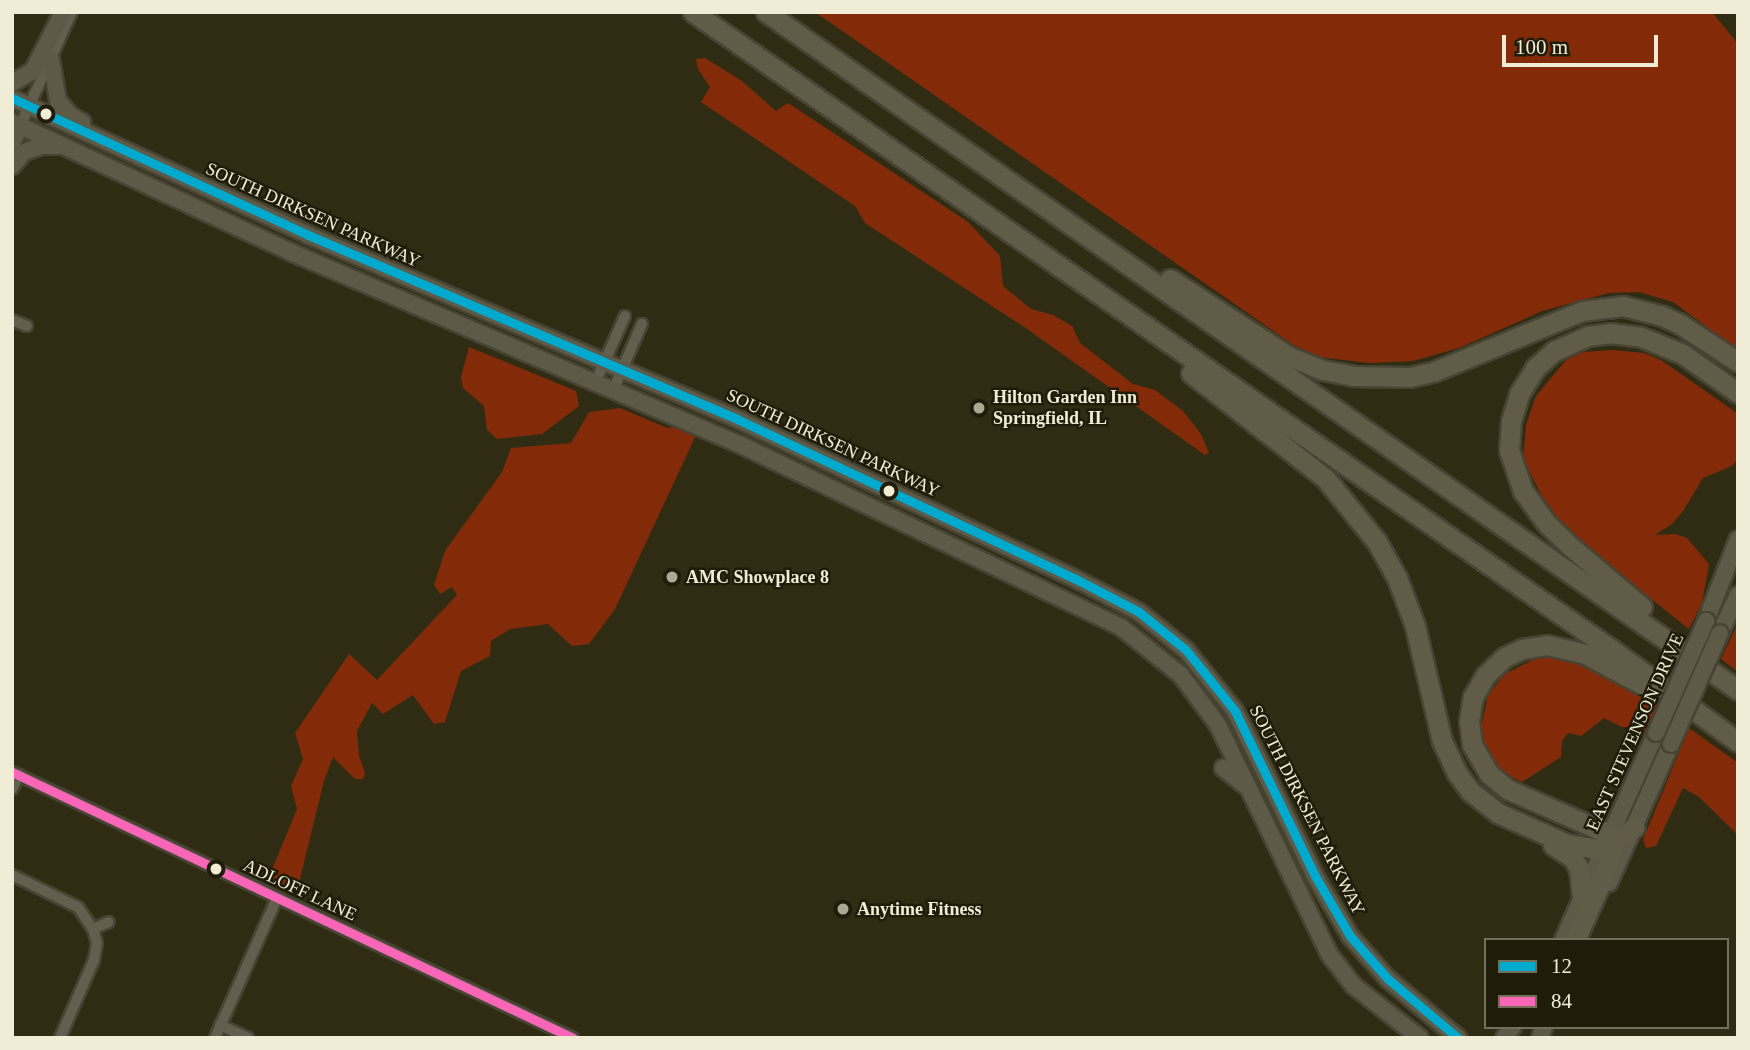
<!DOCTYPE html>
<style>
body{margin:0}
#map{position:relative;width:1750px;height:1050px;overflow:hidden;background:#302c14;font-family:"Times New Roman",serif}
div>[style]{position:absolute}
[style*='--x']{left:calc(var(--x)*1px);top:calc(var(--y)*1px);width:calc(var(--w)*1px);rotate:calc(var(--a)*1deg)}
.green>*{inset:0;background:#832b09}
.roads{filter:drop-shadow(2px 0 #474433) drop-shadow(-2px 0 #474433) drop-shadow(0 2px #474433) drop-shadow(0 -2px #474433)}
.street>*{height:10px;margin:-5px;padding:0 5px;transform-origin:5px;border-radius:5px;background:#625f4f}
.secondary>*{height:16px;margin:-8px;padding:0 8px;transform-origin:8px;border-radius:8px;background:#5d5a48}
.highway>*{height:19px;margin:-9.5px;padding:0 9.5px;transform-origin:9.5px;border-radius:9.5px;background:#615c47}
.bridges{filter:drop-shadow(2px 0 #474433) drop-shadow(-2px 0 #474433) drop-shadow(0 2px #474433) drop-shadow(0 -2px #474433)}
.secondary-bridge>*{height:16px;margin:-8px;padding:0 8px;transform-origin:8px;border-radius:8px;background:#5d5a48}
.bus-1>*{height:9px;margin:-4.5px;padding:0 4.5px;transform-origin:4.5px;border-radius:4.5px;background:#00a9ce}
.bus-2>*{height:9px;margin:-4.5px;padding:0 4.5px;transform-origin:4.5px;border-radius:4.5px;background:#fa66b7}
.dots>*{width:19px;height:19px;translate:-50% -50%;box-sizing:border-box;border:4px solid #201c0a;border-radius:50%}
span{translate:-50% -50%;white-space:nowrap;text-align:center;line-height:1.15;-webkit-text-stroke:5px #201c0a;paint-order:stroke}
.street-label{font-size:18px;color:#f1ecd5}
.poi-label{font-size:18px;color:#f1ecd5;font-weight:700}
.left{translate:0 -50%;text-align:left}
.frame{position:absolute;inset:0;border:14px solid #f1ecd5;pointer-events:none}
.legend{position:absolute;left:1484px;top:938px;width:245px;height:91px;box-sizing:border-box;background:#201c0a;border:2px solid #746f5b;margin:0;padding:9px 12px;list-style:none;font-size:21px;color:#f1ecd5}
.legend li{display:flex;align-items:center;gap:14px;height:35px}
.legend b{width:35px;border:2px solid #746f5b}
.scale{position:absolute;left:1502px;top:35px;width:156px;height:32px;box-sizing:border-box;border:4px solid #f1ecd5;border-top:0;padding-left:9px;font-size:21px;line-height:24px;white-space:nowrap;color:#f1ecd5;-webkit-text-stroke:5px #201c0a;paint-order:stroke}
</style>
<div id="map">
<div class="green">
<div style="clip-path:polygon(815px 12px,1712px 12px,1738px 44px,1738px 350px,1673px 302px,1639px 292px,1609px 293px,1542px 311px,1459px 348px,1413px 361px,1369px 363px,1319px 357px,1292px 344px)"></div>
<div style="clip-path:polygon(705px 58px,742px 81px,776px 111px,788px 103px,968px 222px,1000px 256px,1003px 286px,1031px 309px,1053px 315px,1072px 326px,1080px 343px,1133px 384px,1155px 390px,1183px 411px,1201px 434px,1209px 453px,1205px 455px,1027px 329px,865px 223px,855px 206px,701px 102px,710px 87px,698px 69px,696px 59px)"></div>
<div style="clip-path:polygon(469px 347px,576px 391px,579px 406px,542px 434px,497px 439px,487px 430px,484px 406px,463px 388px,461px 377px)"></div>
<div style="clip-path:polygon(1613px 350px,1644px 353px,1661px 360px,1738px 414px,1738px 459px,1732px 466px,1703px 478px,1683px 511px,1672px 524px,1655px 535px,1675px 534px,1687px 538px,1709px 564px,1702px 603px,1689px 629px,1571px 535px,1543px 498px,1523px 459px,1526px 425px,1536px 396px,1566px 360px,1583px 352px)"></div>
<div style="clip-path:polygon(620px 408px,667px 428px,680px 426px,697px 433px,615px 609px,589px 644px,572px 646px,548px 624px,510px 629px,491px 641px,490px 656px,461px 671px,445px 722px,434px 724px,413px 695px,383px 714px,372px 703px,357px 731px,359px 756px,365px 773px,363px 779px,355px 779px,333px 757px,324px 781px,297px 891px,269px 877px,297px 809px,291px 786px,303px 759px,295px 733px,349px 654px,377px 680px,457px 595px,452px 587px,440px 594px,434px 585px,445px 551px,502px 472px,511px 448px,571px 443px,589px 412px)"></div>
<div style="clip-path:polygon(1738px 623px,1738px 672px,1721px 659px)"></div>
<div style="clip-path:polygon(1542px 655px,1593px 668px,1657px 705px,1642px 737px,1604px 718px,1581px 736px,1568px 733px,1562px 741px,1561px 757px,1522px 782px,1500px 771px,1488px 755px,1480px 732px,1488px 695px,1505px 674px)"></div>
<div style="clip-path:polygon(1689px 728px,1738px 763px,1738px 835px,1699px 797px,1683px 788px,1656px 846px,1646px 848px,1643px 840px)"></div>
</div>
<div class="roads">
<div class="street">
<div style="--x:20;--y:126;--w:125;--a:-65.5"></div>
<div style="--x:12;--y:320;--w:16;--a:22"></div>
<div style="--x:596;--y:381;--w:71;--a:-66"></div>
<div style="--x:614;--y:388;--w:70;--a:-66.4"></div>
<div style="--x:12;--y:772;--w:621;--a:25.37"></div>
<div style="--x:12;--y:789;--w:16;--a:-63"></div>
<div style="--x:12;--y:875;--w:73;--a:25.9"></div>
<div style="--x:78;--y:907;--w:27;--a:56"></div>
<div style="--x:93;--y:929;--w:15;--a:74"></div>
<div style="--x:97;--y:943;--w:17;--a:100"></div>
<div style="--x:94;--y:960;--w:85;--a:113.6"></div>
<div style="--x:93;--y:929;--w:17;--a:-24"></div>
<div style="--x:220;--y:1025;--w:31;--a:25"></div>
<div style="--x:215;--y:1038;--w:153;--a:-66.1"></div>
</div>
<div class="secondary">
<div style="--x:51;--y:59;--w:43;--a:80.5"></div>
<div style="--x:58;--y:101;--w:20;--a:49"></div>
<div style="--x:71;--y:116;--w:13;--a:29"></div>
<div style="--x:12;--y:83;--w:24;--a:-30"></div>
<div style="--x:33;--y:71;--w:66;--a:-63"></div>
<div style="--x:12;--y:98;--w:326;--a:24.8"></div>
<div style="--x:308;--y:235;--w:467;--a:23.2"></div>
<div style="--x:737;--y:419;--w:373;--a:25.3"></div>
<div style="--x:1074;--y:578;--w:73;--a:27.6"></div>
<div style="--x:1139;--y:612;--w:60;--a:39"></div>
<div style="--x:1186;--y:650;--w:78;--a:51.2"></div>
<div style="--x:1235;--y:711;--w:183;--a:64.1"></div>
<div style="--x:1315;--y:876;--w:69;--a:59.7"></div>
<div style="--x:1350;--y:936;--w:57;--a:48.5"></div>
<div style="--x:1388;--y:979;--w:92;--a:40.1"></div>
<div style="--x:12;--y:122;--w:310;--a:25"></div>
<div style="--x:293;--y:253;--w:487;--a:23.2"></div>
<div style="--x:741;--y:445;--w:421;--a:25.6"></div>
<div style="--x:1121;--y:627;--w:77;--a:38.7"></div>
<div style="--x:1181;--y:675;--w:62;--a:53.5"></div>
<div style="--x:1218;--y:725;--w:254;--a:64.1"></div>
<div style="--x:1329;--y:954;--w:41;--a:52"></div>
<div style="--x:1354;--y:986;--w:84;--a:38.2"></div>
<div style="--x:12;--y:143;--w:19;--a:-65"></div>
<div style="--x:12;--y:166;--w:18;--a:-49"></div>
<div style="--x:24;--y:152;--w:18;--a:-19"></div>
<div style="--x:41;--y:146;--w:16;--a:0"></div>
<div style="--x:1706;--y:621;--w:88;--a:-68.7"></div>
<div style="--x:1720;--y:633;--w:42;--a:-64.7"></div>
<div style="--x:1223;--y:768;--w:29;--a:38"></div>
<div style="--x:1609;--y:883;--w:152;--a:-66"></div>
<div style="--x:1563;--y:940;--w:227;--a:-65.8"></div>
<div style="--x:1504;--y:1038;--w:14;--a:-51"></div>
<div style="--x:1540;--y:1038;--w:12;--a:-70"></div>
</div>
<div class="highway">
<div style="--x:693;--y:12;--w:1117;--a:34.76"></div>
<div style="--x:1611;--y:649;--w:157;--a:36.2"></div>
<div style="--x:766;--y:12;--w:1185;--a:34.9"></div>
<div style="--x:1170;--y:279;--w:141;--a:33.1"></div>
<div style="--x:1288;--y:356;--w:38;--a:22"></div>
<div style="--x:1323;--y:370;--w:31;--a:11"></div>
<div style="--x:1353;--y:376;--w:57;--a:1"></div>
<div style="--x:1410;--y:377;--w:26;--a:-13"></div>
<div style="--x:1435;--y:371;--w:159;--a:-22.2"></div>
<div style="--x:1582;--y:311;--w:41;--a:-7"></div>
<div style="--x:1623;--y:306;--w:38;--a:14"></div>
<div style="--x:1660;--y:315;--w:22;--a:24"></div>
<div style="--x:1680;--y:324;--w:69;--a:33.2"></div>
<div style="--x:1191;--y:373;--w:172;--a:38.1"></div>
<div style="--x:1326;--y:479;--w:81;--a:51"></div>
<div style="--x:1377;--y:542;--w:41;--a:60.9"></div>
<div style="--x:1397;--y:578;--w:51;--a:69.4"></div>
<div style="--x:1415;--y:626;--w:118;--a:76.8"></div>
<div style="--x:1442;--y:741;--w:35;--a:65"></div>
<div style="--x:1457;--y:773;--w:22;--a:54"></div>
<div style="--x:1470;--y:791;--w:36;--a:38"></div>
<div style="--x:1498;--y:813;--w:76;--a:24.2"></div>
<div style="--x:1567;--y:844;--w:36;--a:9"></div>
<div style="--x:1603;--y:850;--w:39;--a:-36"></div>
<div style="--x:1642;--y:607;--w:94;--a:-139.7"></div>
<div style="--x:1570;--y:546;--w:32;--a:-136"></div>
<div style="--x:1547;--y:524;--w:41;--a:-126"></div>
<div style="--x:1523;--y:491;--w:43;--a:-108.9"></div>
<div style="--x:1509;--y:450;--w:29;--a:-86"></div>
<div style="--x:1511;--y:421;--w:28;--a:-73"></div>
<div style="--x:1519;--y:394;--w:31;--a:-58"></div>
<div style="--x:1535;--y:368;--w:25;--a:-42"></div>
<div style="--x:1554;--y:351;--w:36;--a:-24"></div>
<div style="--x:1587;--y:336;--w:23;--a:-7"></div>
<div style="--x:1610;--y:333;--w:31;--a:7"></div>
<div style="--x:1641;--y:337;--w:45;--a:22"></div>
<div style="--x:1683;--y:354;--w:67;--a:35.3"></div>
<div style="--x:1553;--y:845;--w:24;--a:33"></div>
<div style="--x:1573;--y:858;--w:13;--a:61"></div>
<div style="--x:1579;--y:869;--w:27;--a:84"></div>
<div style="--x:1575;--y:940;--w:72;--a:-65.6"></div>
<div style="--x:1605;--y:874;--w:31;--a:-75"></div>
<div style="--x:1613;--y:844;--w:11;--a:-112"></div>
<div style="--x:1609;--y:834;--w:111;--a:-156.2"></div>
<div style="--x:1507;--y:789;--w:23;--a:-140"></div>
<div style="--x:1489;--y:774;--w:34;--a:-120"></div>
<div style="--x:1472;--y:745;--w:24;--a:-97"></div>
<div style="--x:1469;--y:721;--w:24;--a:-81"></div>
<div style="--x:1473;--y:697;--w:24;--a:-60"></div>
<div style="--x:1485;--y:676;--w:28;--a:-44"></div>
<div style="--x:1505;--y:657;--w:19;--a:-25"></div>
<div style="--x:1522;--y:649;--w:25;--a:-9"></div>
<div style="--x:1547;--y:645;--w:39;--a:13"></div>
<div style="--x:1585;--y:654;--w:64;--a:28.2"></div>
</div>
</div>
<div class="bridges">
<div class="secondary-bridge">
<div style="--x:1656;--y:733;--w:123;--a:-65.9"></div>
<div style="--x:1671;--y:744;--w:121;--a:-66.2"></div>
</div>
</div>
<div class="bus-1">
<div style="--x:12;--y:98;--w:326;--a:24.8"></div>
<div style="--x:308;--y:235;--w:467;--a:23.2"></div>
<div style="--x:737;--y:419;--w:373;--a:25.3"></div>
<div style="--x:1074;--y:578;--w:73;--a:27.6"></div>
<div style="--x:1139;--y:612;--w:60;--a:39"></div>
<div style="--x:1186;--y:650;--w:78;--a:51.2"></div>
<div style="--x:1235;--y:711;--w:183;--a:64.1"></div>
<div style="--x:1315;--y:876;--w:69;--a:59.7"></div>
<div style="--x:1350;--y:936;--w:57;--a:48.5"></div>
<div style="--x:1388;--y:979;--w:92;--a:40.1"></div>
</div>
<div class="bus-2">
<div style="--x:12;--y:772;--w:621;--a:25.37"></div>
</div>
<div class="dots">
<div style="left:46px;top:114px;background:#f1ecd5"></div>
<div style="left:979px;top:408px;background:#ada991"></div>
<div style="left:889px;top:491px;background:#f1ecd5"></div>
<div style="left:672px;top:577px;background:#ada991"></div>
<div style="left:216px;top:869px;background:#f1ecd5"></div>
<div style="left:843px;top:909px;background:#ada991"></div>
</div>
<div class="street-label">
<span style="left:313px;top:215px;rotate:24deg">SOUTH DIRKSEN PARKWAY</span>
<span style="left:833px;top:443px;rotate:25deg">SOUTH DIRKSEN PARKWAY</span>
<span style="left:1635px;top:732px;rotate:-66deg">EAST STEVENSON DRIVE</span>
<span style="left:1307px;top:810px;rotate:63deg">SOUTH DIRKSEN PARKWAY</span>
<span style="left:300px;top:890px;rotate:25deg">ADLOFF LANE</span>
</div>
<div class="poi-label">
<span class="left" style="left:993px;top:408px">Hilton Garden Inn<br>Springfield, IL</span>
<span class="left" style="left:686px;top:577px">AMC Showplace 8</span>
<span class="left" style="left:857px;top:909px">Anytime Fitness</span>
</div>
<div class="frame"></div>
<ul class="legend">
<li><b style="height:9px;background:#00a9ce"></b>12</li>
<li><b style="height:9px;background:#fa66b7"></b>84</li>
</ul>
<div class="scale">100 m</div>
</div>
